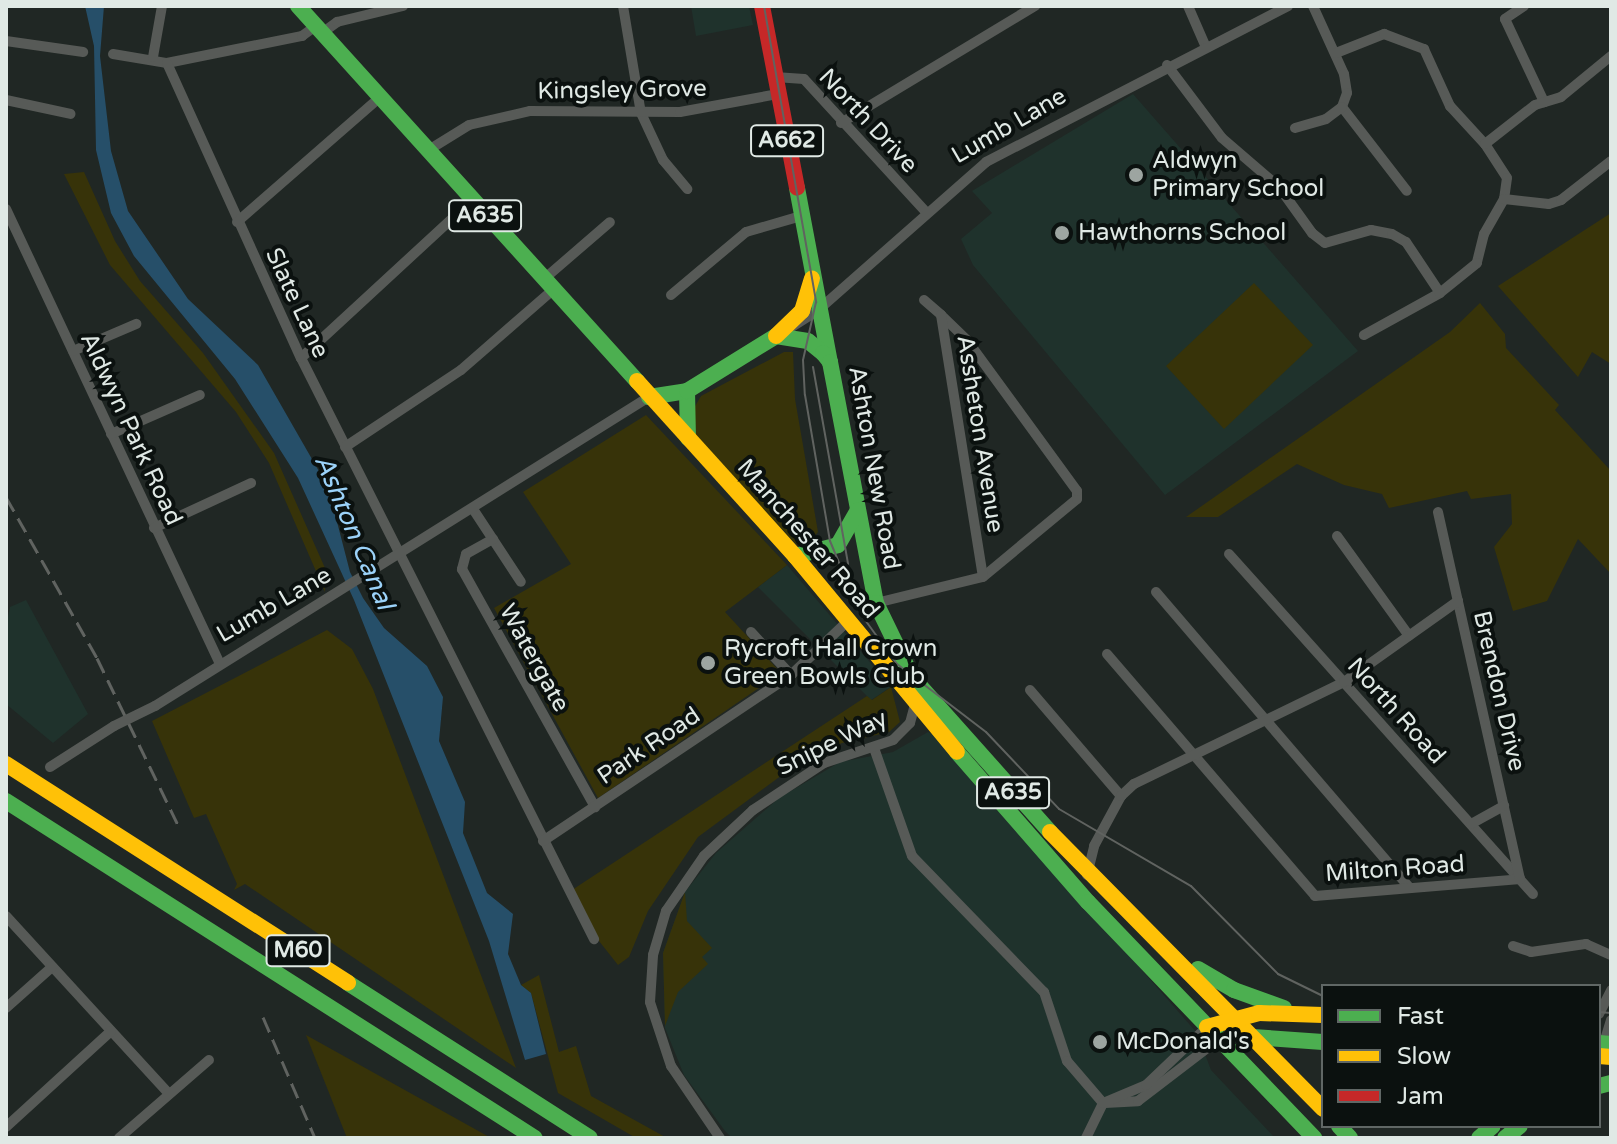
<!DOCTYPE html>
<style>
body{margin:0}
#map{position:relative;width:1617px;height:1144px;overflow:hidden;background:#202724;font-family:"Varela Round",sans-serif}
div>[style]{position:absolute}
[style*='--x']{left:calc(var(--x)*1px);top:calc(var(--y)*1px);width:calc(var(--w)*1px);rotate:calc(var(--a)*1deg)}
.built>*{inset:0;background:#1f322c}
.green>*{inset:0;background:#373309}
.water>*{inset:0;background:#264f69}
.street>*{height:10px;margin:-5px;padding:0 5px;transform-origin:5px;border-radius:5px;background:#575a57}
.fast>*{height:16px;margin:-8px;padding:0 8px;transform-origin:8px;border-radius:8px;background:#4caf50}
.slow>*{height:16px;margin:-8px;padding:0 8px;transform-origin:8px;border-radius:8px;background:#ffc107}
.jam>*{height:16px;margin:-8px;padding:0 8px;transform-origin:8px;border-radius:8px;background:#c62828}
.tram>*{height:2px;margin:-1px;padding:0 1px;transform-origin:1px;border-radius:1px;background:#606360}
.rail>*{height:3px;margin-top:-1.5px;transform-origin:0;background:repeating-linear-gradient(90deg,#606360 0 16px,transparent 0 24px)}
.street-bridge>*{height:10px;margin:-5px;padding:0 5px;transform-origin:5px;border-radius:5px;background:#575a57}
.dots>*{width:22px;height:22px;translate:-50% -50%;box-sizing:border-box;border:4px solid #0b110f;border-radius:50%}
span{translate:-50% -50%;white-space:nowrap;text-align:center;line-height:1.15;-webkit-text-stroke:8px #0b110f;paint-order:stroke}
.shield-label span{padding:2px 6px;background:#0b110f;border:2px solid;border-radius:6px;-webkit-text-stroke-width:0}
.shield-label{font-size:22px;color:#e0e9e5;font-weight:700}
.street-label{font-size:24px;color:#e0e9e5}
.poi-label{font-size:24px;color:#e0e9e5}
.left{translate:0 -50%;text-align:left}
.water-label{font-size:26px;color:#9bd2f9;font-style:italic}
.frame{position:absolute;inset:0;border:8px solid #e0e9e5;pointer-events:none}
.legend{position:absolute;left:1321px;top:984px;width:280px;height:144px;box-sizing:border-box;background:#0b110f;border:2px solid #606765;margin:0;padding:10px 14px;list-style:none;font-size:24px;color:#e0e9e5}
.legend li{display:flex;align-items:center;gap:16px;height:40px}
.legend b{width:40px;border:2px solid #606765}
</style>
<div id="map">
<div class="built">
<div style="clip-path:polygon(691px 6px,749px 6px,753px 25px,696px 36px)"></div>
<div style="clip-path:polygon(1133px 94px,1358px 351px,1165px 495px,973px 265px,961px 239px,992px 213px,972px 191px)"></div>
<div style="clip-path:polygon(787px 565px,891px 687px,871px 700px,758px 587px)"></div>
<div style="clip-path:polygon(26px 600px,88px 714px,53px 743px,6px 704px,6px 626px,10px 607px)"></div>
<div style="clip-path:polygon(928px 732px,937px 736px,1197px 1033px,1211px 1070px,1275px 1138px,732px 1138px,725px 1131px,684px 1075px,665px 1028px,663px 953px,685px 892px,716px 853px,779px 798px,840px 762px,893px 752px)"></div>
</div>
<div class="green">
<div style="clip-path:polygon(84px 172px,115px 241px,140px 281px,203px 353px,274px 453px,325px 568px,325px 592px,269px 463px,236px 412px,110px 265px,64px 174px)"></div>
<div style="clip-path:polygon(1611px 213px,1611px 364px,1592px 352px,1578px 377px,1498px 286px)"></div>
<div style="clip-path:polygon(1254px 283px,1313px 345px,1224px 429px,1166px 366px)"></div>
<div style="clip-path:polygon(1480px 303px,1505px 334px,1506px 348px,1559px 405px,1555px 410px,1611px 471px,1611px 574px,1578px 539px,1547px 601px,1513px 611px,1494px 547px,1512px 524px,1511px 494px,1471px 499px,1467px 491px,1389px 508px,1382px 494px,1344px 485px,1297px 464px,1218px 517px,1186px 517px,1450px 332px)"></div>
<div style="clip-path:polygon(784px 352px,793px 352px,795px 399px,818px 532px,810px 542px,797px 545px,696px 436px,694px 408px,701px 396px)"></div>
<div style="clip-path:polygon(646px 415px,787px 565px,725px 612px,781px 673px,598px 798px,494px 608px,571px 564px,523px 492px)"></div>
<div style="clip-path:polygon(327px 630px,352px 649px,373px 689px,516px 1068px,245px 884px,234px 890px,237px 884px,206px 814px,194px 818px,152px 721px)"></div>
<div style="clip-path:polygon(891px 687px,900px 722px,889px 732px,842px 743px,797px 764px,698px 837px,648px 911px,629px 957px,618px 965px,599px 941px,572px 890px,867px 696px,872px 700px)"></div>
<div style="clip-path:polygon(685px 892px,687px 921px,712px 948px,702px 957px,708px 964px,678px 992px,665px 1026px,663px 953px)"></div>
<div style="clip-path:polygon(539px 975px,559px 1052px,576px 1046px,591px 1096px,667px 1138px,636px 1138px,558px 1093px,531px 993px,521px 985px)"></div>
<div style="clip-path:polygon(306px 1035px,491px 1138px,347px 1138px)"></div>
</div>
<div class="water">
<div style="clip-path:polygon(85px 6px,104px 6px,100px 56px,111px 151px,128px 211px,188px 299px,258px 365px,328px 487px,350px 572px,363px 598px,384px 628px,427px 666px,443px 697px,439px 741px,465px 802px,463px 833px,487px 893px,513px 914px,508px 954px,521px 985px,531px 993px,546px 1054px,525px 1060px,489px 941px,354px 600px,298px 478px,235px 379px,134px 256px,111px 213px,96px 150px,94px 46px)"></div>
</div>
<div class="street">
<div style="--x:623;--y:6;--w:109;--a:80.5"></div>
<div style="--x:641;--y:113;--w:52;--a:64.9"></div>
<div style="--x:663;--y:160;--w:38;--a:50"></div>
<div style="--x:1188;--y:6;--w:43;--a:66.4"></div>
<div style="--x:1313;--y:6;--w:75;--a:65.5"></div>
<div style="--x:1344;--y:74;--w:19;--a:81"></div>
<div style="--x:1347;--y:93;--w:15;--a:110"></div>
<div style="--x:1342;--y:107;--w:106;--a:52.3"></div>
<div style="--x:1524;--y:6;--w:23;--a:146"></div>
<div style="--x:1505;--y:19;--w:92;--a:64.8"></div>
<div style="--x:322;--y:33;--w:19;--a:-36"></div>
<div style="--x:337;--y:22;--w:68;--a:-13.6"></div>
<div style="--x:6;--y:41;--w:78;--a:8.1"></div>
<div style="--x:1336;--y:53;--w:52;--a:-21.6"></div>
<div style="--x:1384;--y:34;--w:43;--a:20.6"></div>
<div style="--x:1424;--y:49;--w:63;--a:65.5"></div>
<div style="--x:1450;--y:106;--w:52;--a:47.4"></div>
<div style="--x:1485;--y:144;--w:40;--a:57.1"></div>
<div style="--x:1507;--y:178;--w:21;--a:98"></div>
<div style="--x:1504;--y:199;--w:40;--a:119.7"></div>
<div style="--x:1484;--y:234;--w:30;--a:104"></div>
<div style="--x:1477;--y:263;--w:48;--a:141"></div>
<div style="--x:1440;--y:293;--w:87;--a:151.1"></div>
<div style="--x:113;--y:54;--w:55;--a:9.5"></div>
<div style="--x:167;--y:63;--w:138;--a:-11.3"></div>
<div style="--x:302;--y:36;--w:17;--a:-36"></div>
<div style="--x:153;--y:57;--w:52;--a:-80"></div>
<div style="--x:167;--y:63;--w:324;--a:65.6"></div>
<div style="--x:301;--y:358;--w:651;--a:63.24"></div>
<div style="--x:1167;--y:65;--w:91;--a:53"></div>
<div style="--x:1222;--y:138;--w:75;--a:40.7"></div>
<div style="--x:1279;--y:187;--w:57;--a:54.3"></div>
<div style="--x:1312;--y:233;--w:16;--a:38"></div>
<div style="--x:1325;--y:243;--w:48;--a:-15.8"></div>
<div style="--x:1371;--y:230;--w:21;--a:11"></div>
<div style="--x:1392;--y:234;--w:16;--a:30"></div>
<div style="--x:1406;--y:242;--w:61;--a:56.3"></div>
<div style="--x:775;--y:77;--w:29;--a:4"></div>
<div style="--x:804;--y:79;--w:179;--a:47.5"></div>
<div style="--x:6;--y:100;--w:66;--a:12.2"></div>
<div style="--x:841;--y:123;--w:227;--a:-31.1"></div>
<div style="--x:1295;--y:128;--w:32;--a:-16"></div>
<div style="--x:1326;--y:119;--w:20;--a:-37"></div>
<div style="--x:1485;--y:144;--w:63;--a:-38"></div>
<div style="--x:1535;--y:105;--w:27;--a:-17"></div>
<div style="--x:1561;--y:97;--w:65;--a:-39.4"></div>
<div style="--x:427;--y:151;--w:49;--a:-31.8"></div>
<div style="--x:469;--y:125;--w:63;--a:-12.9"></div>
<div style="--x:530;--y:111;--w:150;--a:0.4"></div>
<div style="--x:680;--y:112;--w:100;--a:-10.4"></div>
<div style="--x:1504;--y:199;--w:45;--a:6.3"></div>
<div style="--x:1549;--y:204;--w:13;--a:-18"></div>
<div style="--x:1561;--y:200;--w:63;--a:-38"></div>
<div style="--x:6;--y:209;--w:503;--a:64.81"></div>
<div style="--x:237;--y:222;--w:189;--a:-41.1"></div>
<div style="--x:544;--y:279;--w:87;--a:-40.8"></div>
<div style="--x:671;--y:295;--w:98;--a:-40"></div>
<div style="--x:746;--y:232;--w:57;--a:-16.2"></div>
<div style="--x:924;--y:300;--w:23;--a:41"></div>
<div style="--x:790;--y:328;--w:31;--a:-32"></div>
<div style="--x:816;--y:312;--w:227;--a:-41.4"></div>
<div style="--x:986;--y:162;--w:340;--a:-27.3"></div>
<div style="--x:73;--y:351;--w:69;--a:-23.2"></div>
<div style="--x:301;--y:358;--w:231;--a:-42.7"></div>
<div style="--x:111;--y:434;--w:97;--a:-23.7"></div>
<div style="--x:345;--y:447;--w:139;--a:-33.6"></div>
<div style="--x:461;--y:370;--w:123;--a:-41.1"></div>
<div style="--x:473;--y:509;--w:87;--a:56.7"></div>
<div style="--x:154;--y:528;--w:107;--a:-24.9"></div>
<div style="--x:1337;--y:536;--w:123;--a:54.2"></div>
<div style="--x:493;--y:539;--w:31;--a:151"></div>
<div style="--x:466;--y:554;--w:16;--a:105"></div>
<div style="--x:462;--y:569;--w:273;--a:60.8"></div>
<div style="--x:1229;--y:554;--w:456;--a:48.2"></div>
<div style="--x:1156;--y:592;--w:390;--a:49.4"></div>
<div style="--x:876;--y:603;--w:110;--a:-13.7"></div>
<div style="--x:983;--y:577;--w:122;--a:-39.7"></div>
<div style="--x:1077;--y:499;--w:8;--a:-90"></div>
<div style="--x:1077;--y:491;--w:187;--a:-126.1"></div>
<div style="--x:967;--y:340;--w:36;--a:-136"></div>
<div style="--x:941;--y:315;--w:265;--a:80.9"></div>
<div style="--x:751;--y:632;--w:59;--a:47.1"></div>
<div style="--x:1107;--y:654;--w:319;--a:49.3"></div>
<div style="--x:1315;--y:896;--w:206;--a:-4.7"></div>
<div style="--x:1520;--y:879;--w:376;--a:-102.6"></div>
<div style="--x:1030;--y:690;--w:140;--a:49.4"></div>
<div style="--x:155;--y:706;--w:583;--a:-32.03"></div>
<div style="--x:874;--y:748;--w:114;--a:70.6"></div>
<div style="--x:912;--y:856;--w:190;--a:45.9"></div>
<div style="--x:1044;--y:992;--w:73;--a:71.6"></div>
<div style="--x:1067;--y:1061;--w:55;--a:49.4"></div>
<div style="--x:50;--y:767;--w:76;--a:-32.6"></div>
<div style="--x:1471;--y:824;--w:38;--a:-29"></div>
<div style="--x:543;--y:841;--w:298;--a:-33.8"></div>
<div style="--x:791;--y:675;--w:80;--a:-43.5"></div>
<div style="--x:1087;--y:875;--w:30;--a:-76"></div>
<div style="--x:1094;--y:846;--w:57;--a:-61.6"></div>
<div style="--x:1121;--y:796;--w:18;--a:-43"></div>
<div style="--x:1134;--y:784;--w:233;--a:-25.9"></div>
<div style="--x:1344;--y:682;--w:140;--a:-35.4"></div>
<div style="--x:6;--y:916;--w:240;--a:47.5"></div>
<div style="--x:1513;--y:946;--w:19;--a:18"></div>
<div style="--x:1531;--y:952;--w:56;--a:-8.3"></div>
<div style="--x:1586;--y:944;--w:27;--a:24"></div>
<div style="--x:6;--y:1008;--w:62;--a:-41.7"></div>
<div style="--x:1599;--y:1014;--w:27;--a:-63"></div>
<div style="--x:1604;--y:1043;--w:24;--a:-73"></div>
<div style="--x:1105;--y:1103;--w:33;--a:-3"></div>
<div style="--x:1138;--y:1101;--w:102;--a:-37.4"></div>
<div style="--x:6;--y:1127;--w:142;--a:-42.4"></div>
<div style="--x:119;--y:1138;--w:119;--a:-40.9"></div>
<div style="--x:720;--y:1138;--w:87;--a:-124.2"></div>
<div style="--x:671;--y:1066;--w:67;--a:-108.2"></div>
<div style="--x:650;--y:1002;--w:47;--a:-86.3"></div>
<div style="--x:653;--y:955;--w:46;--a:-73.5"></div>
<div style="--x:666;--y:911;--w:67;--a:-55.4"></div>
<div style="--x:704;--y:856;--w:67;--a:-43.2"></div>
<div style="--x:753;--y:810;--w:85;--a:-33.5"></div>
<div style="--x:824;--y:763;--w:73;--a:-18.4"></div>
<div style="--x:893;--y:740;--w:24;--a:-45"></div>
<div style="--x:910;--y:723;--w:20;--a:-75"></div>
<div style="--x:1086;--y:1138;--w:39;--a:-64"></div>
<div style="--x:1103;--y:1103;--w:47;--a:-22.7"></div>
<div style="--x:1146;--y:1085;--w:84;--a:-43.6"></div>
</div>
<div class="fast">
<div style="--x:298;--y:6;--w:506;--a:47.89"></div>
<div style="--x:797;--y:188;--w:177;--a:79.3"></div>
<div style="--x:687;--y:391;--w:47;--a:88.8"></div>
<div style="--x:649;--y:397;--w:38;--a:-9"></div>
<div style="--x:687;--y:391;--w:105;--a:-31.7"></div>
<div style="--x:776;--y:336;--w:32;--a:9"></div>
<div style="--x:808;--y:341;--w:19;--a:39"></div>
<div style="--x:823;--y:353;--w:11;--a:52"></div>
<div style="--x:830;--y:362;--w:245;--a:79.2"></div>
<div style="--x:876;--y:603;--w:82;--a:64.1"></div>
<div style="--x:912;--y:677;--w:208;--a:48.3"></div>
<div style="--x:795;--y:556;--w:44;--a:-14.3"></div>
<div style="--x:838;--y:545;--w:40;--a:-60.3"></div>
<div style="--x:957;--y:752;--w:199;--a:48.9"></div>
<div style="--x:1088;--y:902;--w:327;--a:46.2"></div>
<div style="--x:6;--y:801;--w:627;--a:32.5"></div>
<div style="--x:1198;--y:969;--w:42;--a:30.3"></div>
<div style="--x:1234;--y:990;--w:53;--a:19.8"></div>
<div style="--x:348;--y:983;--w:287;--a:32.6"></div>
<div style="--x:1253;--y:1037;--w:70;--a:4.1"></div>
<div style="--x:1599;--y:1043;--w:12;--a:5"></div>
<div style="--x:1599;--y:1086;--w:12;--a:-14"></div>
<div style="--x:1339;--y:1126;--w:16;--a:47"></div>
<div style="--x:1479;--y:1138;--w:18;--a:-41"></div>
<div style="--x:1505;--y:1138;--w:19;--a:-39"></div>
</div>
<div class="slow">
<div style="--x:776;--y:336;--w:36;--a:-44"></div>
<div style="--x:802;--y:311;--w:34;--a:-73"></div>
<div style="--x:637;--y:381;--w:236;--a:47.9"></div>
<div style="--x:795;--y:556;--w:254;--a:50.4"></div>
<div style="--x:6;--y:764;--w:406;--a:32.6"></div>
<div style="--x:1050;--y:832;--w:389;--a:45.4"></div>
<div style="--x:1207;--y:1027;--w:54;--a:-15.1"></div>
<div style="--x:1259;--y:1013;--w:64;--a:1.8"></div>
<div style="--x:1599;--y:1056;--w:12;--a:5"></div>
</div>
<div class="jam">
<div style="--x:762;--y:6;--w:185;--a:79.1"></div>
</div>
<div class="tram">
<div style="--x:764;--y:6;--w:301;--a:80"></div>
<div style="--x:816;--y:302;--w:59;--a:102.6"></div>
<div style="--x:803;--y:360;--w:35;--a:87"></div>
<div style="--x:805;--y:395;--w:148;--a:80.3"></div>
<div style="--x:830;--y:541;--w:78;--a:67.4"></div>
<div style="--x:860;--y:613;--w:63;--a:54"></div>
<div style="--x:897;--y:664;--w:112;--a:37.4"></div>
<div style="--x:986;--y:732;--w:106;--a:46.5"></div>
<div style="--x:1059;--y:809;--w:153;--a:30.3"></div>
<div style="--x:1191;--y:886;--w:124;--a:45.3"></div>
<div style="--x:1278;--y:974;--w:50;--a:26.1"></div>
<div style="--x:813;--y:367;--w:200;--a:79.9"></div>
<div style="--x:1599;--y:1012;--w:12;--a:5"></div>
</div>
<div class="rail">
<div style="--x:6;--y:497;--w:185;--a:60.5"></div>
<div style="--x:97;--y:658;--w:186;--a:64.1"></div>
<div style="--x:263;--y:1017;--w:132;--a:66.7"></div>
</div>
<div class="street-bridge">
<div style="--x:114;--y:726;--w:46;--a:-26"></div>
</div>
<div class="dots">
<div style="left:1136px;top:175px;background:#9da5a1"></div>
<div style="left:1062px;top:233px;background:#9da5a1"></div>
<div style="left:708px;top:663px;background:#9da5a1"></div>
<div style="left:1100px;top:1042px;background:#9da5a1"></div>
</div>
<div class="shield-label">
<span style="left:787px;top:141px">A662</span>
<span style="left:485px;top:216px">A635</span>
<span style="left:1013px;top:793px">A635</span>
<span style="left:298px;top:951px">M60</span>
</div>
<div class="street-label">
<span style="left:622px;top:90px;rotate:-1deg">Kingsley Grove</span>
<span style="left:868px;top:121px;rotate:47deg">North Drive</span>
<span style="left:1009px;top:126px;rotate:-30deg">Lumb Lane</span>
<span style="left:297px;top:303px;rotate:65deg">Slate Lane</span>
<span style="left:131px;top:429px;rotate:65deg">Aldwyn Park Road</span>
<span style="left:980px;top:434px;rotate:81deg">Assheton Avenue</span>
<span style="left:874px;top:468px;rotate:80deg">Ashton New Road</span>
<span style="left:808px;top:539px;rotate:49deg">Manchester Road</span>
<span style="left:274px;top:605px;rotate:-30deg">Lumb Lane</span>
<span style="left:534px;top:658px;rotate:61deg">Watergate</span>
<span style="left:1499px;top:691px;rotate:77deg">Brendon Drive</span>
<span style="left:1396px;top:711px;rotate:48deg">North Road</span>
<span style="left:832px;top:743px;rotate:-26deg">Snipe Way</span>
<span style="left:649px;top:746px;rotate:-34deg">Park Road</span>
<span style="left:1395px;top:869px;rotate:-4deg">Milton Road</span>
</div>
<div class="poi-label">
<span class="left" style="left:1152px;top:175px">Aldwyn<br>Primary School</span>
<span class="left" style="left:1078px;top:233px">Hawthorns School</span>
<span class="left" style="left:724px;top:663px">Rycroft Hall Crown<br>Green Bowls Club</span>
<span class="left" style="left:1116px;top:1042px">McDonald's</span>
</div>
<div class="water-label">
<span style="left:354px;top:532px;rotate:67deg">Ashton Canal</span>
</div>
<div class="frame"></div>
<ul class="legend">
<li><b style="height:10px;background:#4caf50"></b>Fast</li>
<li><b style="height:10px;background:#ffc107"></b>Slow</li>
<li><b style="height:10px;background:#c62828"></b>Jam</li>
</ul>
</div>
